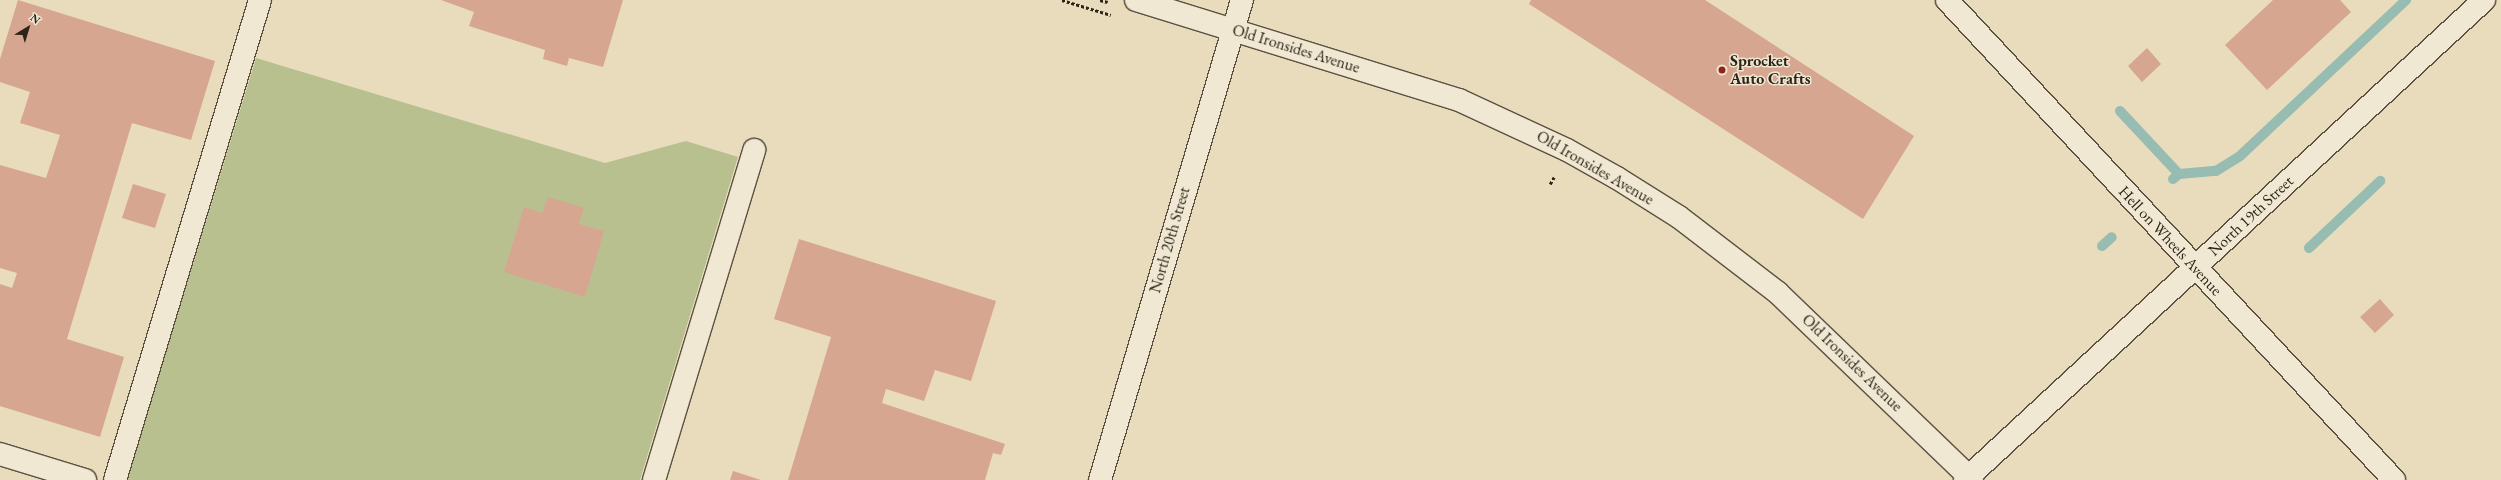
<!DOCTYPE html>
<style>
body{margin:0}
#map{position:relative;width:2501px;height:480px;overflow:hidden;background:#e8dcbc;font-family:"EB Garamond",serif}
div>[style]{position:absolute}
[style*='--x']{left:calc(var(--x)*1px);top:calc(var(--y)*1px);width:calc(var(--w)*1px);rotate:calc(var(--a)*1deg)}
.green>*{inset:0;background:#b8c08f}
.stream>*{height:10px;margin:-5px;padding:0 5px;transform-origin:5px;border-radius:5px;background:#97bcb1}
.building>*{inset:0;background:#d7a690}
.path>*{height:2.5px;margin-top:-1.25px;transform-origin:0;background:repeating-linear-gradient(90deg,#2d2316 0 3px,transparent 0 5px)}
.roads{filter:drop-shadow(1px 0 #5c5140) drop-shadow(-1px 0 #5c5140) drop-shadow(0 1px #5c5140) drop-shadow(0 -1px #5c5140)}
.pedestrian>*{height:22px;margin:-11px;padding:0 11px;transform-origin:11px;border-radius:11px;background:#f0e8d3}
.minor>*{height:22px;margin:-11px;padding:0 11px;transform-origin:11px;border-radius:11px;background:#f0e8d3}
.tertiary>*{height:22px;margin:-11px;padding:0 11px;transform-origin:11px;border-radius:11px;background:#f0e8d3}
.dots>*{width:11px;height:11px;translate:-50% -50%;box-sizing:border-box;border:2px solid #f0e8d3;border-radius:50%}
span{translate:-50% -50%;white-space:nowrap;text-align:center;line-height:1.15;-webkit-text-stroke:3px #f0e8d3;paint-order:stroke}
.street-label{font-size:16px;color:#2d2316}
.poi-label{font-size:16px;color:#2d2316;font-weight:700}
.left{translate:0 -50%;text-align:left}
.north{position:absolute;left:8px;top:8px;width:40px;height:40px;-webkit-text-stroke:3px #f0e8d3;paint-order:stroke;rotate:38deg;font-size:11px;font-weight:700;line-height:16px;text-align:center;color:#2d2316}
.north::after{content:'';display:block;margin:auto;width:14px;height:18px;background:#2d2316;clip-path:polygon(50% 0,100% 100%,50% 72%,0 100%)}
</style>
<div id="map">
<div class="green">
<div style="clip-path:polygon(256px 58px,605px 163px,686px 141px,738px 157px,640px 480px,127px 480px)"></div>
</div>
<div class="stream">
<div style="--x:2120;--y:111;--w:86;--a:46.9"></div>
<div style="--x:2173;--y:179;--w:8;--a:-40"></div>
<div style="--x:2179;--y:174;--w:37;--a:-5"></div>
<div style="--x:2216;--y:171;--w:28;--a:-32"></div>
<div style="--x:2240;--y:156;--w:228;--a:-43.2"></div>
<div style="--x:2102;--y:246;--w:13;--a:-42"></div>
<div style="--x:2309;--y:248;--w:98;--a:-43.3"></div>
</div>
<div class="building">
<div style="clip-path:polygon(18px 0,215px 61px,191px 140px,132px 123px,67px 339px,124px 357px,100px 437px,0 406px,0 284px,12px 288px,17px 273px,0 268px,0 165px,46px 178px,60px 135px,20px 123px,30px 92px,0 82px,0 59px)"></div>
<div style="clip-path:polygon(441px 0,623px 0,603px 67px,569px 58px,567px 66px,543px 59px,545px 50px,469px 26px,474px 12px)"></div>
<div style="clip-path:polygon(1531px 0,1705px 0,1914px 136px,1863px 219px,1529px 4px)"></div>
<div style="clip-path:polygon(2273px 0,2340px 0,2351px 12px,2267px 90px,2225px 45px)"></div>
<div style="clip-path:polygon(2147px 48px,2161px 64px,2142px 82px,2128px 66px)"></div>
<div style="clip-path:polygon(133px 184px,166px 194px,155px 228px,122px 218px)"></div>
<div style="clip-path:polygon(548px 197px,584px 208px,579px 224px,604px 231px,585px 297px,504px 272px,524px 207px,542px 213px)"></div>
<div style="clip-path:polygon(799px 239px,996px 301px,971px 381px,935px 370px,924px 401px,886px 389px,882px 403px,1005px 444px,1001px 455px,993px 453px,985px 480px,788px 480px,831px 337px,774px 319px)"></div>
<div style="clip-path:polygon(2380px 299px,2394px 315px,2375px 333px,2360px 317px)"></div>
<div style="clip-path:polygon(733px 471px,761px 480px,730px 480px)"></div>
</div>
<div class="path">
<div style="--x:1062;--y:0;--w:51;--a:17"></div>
<div style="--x:1100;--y:0;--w:8;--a:14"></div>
<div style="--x:1550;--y:184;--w:8;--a:-60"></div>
</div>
<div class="roads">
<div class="pedestrian">
<div style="--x:0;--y:454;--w:89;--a:17"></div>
<div style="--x:115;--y:480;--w:501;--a:-73.19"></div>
<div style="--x:654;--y:480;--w:345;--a:-73.1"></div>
</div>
<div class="minor">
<div style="--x:1100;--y:480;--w:501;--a:-73.52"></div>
<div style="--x:1965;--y:480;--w:707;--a:-42.76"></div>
</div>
<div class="tertiary">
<div style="--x:1136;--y:0;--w:338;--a:17.2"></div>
<div style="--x:1459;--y:100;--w:119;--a:24.8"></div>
<div style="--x:1567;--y:150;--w:57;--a:29.2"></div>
<div style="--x:1617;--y:178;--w:73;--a:32.2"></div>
<div style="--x:1679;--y:217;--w:125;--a:37.5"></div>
<div style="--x:1778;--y:293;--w:269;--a:43.9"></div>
<div style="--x:1947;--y:0;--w:656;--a:47.04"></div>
</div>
</div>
<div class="dots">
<div style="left:1722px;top:70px;background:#8f2418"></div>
</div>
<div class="street-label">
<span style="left:1296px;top:49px;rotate:17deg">Old Ironsides Avenue</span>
<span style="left:1595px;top:168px;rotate:30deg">Old Ironsides Avenue</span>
<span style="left:2251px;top:216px;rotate:-43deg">North 19th Street</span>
<span style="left:1170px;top:240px;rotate:-74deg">North 20th Street</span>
<span style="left:2170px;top:241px;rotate:47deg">Hell on Wheels Avenue</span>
<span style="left:1852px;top:363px;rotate:44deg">Old Ironsides Avenue</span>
</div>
<div class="poi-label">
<span class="left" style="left:1730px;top:70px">Sprocket<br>Auto Crafts</span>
</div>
<div class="north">N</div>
</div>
